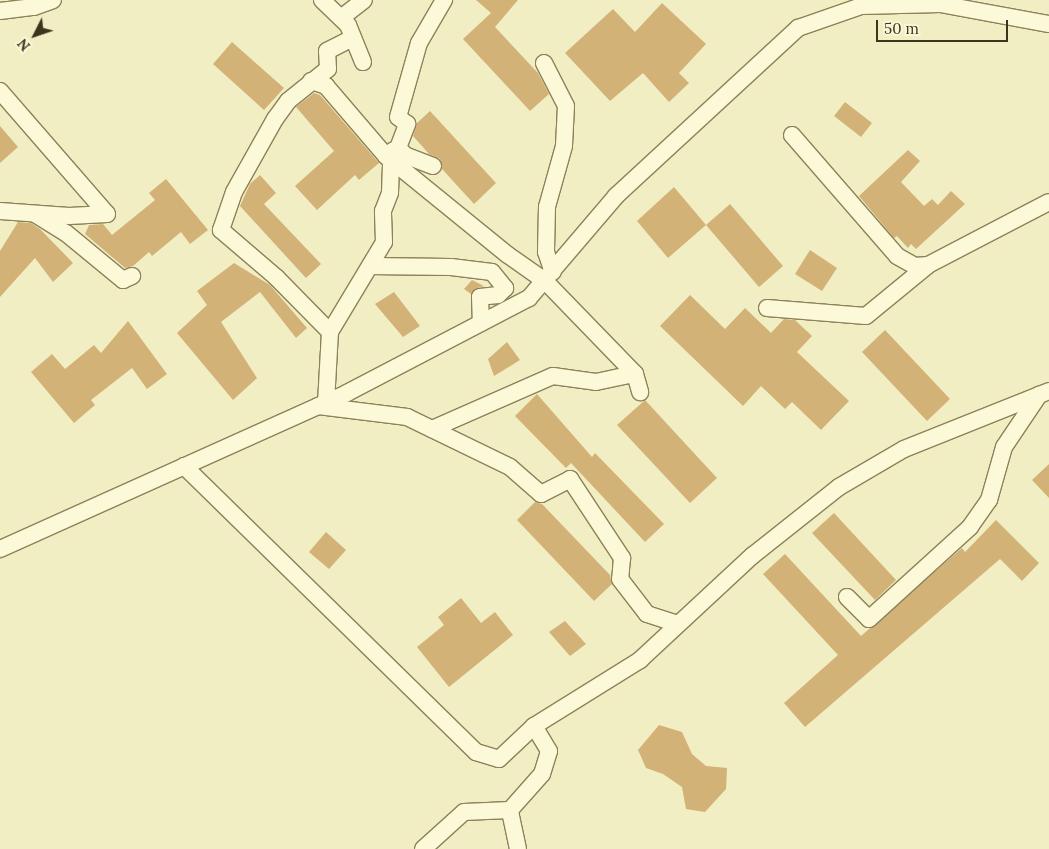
<!DOCTYPE html>
<style>
body{margin:0}
#map{position:relative;width:1049px;height:849px;overflow:hidden;background:#f2eec4;font-family:Lora,serif}
div>[style]{position:absolute}
[style*='--x']{left:calc(var(--x)*1px);top:calc(var(--y)*1px);width:calc(var(--w)*1px);rotate:calc(var(--a)*1deg)}
.building>*{inset:0;background:#d3b277}
.roads{filter:drop-shadow(1px 0 #8e8159) drop-shadow(-1px 0 #8e8159) drop-shadow(0 1px #8e8159) drop-shadow(0 -1px #8e8159)}
.minor>*{height:16px;margin:-8px;padding:0 8px;transform-origin:8px;border-radius:8px;background:#fbf9d8}
span{translate:-50% -50%;white-space:nowrap;text-align:center;line-height:1.15;-webkit-text-stroke:4.5px #f8f6d4;paint-order:stroke}
.north{position:absolute;left:10px;top:10px;width:50px;height:50px;-webkit-text-stroke:4px #f8f6d4;paint-order:stroke;rotate:229deg;font-size:14px;font-weight:700;line-height:20px;text-align:center;color:#3d341e}
.north::after{content:'';display:block;margin:auto;width:18px;height:22px;background:#3d341e;clip-path:polygon(50% 0,100% 100%,50% 72%,0 100%)}
.scale{position:absolute;left:876px;top:20px;width:132px;height:22px;box-sizing:border-box;border:2px solid #3d341e;border-top:0;padding-left:6px;font-size:15px;line-height:18px;white-space:nowrap;color:#3d341e;-webkit-text-stroke:4px #f8f6d4;paint-order:stroke}
</style>
<div id="map">
<div class="building">
<div style="clip-path:polygon(476px 0,518px 0,495px 27px,538px 73px,549px 94px,530px 111px,463px 39px,491px 13px)"></div>
<div style="clip-path:polygon(662px 3px,706px 44px,679px 73px,689px 83px,669px 102px,643px 73px,610px 101px,565px 53px,613px 9px,635px 32px)"></div>
<div style="clip-path:polygon(232px 42px,284px 88px,264px 110px,213px 64px)"></div>
<div style="clip-path:polygon(314px 93px,320px 95px,379px 163px,359px 180px,355px 175px,317px 210px,295px 186px,334px 151px,296px 107px)"></div>
<div style="clip-path:polygon(845px 102px,872px 123px,861px 137px,834px 116px)"></div>
<div style="clip-path:polygon(430px 111px,496px 183px,474px 204px,442px 169px,440px 159px,429px 154px,413px 136px,417px 123px)"></div>
<div style="clip-path:polygon(0 126px,18px 147px,0 163px)"></div>
<div style="clip-path:polygon(908px 150px,920px 161px,901px 182px,924px 206px,932px 199px,938px 205px,951px 191px,965px 204px,916px 249px,911px 244px,908px 248px,897px 236px,894px 238px,859px 196px)"></div>
<div style="clip-path:polygon(260px 175px,276px 193px,264px 204px,321px 264px,306px 278px,240px 206px,250px 184px)"></div>
<div style="clip-path:polygon(166px 179px,208px 230px,190px 244px,181px 232px,152px 256px,149px 252px,133px 266px,125px 268px,85px 234px,89px 225px,103px 224px,112px 235px,155px 200px,149px 193px)"></div>
<div style="clip-path:polygon(674px 187px,706px 225px,668px 258px,637px 221px)"></div>
<div style="clip-path:polygon(730px 204px,783px 266px,759px 287px,706px 225px)"></div>
<div style="clip-path:polygon(18px 222px,31px 223px,40px 229px,73px 263px,53px 282px,35px 258px,0 297px,0 251px)"></div>
<div style="clip-path:polygon(810px 250px,837px 268px,822px 291px,795px 274px)"></div>
<div style="clip-path:polygon(234px 263px,270px 285px,307px 328px,296px 338px,260px 292px,221px 322px,257px 378px,233px 400px,177px 333px,207px 305px,197px 291px)"></div>
<div style="clip-path:polygon(472px 280px,484px 286px,475px 289px,471px 294px,464px 289px)"></div>
<div style="clip-path:polygon(394px 292px,420px 326px,403px 337px,375px 304px)"></div>
<div style="clip-path:polygon(690px 295px,725px 329px,745px 308px,771px 333px,784px 319px,795px 320px,812px 336px,797px 352px,849px 401px,821px 430px,792px 402px,785px 409px,761px 386px,743px 406px,660px 326px)"></div>
<div style="clip-path:polygon(128px 321px,167px 374px,147px 389px,132px 368px,91px 400px,95px 405px,74px 423px,31px 372px,52px 354px,65px 369px,94px 345px,101px 353px)"></div>
<div style="clip-path:polygon(885px 330px,950px 399px,927px 421px,862px 352px)"></div>
<div style="clip-path:polygon(507px 342px,520px 360px,494px 376px,488px 359px)"></div>
<div style="clip-path:polygon(537px 394px,592px 457px,595px 453px,664px 524px,645px 542px,571px 463px,566px 468px,515px 416px)"></div>
<div style="clip-path:polygon(645px 400px,717px 478px,690px 503px,617px 425px)"></div>
<div style="clip-path:polygon(1049px 464px,1049px 498px,1032px 480px)"></div>
<div style="clip-path:polygon(535px 502px,542px 504px,610px 575px,612px 584px,594px 601px,517px 520px)"></div>
<div style="clip-path:polygon(834px 513px,896px 580px,875px 600px,812px 533px)"></div>
<div style="clip-path:polygon(996px 520px,1039px 563px,1022px 581px,1000px 559px,805px 727px,784px 703px,838px 655px,763px 574px,785px 554px,861px 636px,962px 548px,965px 552px)"></div>
<div style="clip-path:polygon(326px 532px,346px 550px,329px 569px,309px 552px)"></div>
<div style="clip-path:polygon(461px 598px,481px 623px,495px 612px,513px 635px,449px 687px,417px 647px,444px 625px,438px 617px)"></div>
<div style="clip-path:polygon(565px 621px,586px 644px,570px 656px,549px 632px)"></div>
<div style="clip-path:polygon(659px 725px,682px 732px,692px 754px,706px 766px,727px 768px,726px 789px,705px 812px,686px 809px,682px 787px,663px 774px,646px 768px,638px 750px)"></div>
</div>
<div class="roads">
<div class="minor">
<div style="--x:322;--y:0;--w:36;--a:44"></div>
<div style="--x:348;--y:25;--w:40;--a:68"></div>
<div style="--x:0;--y:11;--w:34;--a:-7"></div>
<div style="--x:34;--y:7;--w:20;--a:-20"></div>
<div style="--x:341;--y:18;--w:29;--a:-38"></div>
<div style="--x:544;--y:63;--w:48;--a:62.9"></div>
<div style="--x:566;--y:106;--w:40;--a:92.9"></div>
<div style="--x:564;--y:146;--w:63;--a:105.6"></div>
<div style="--x:547;--y:207;--w:45;--a:91.3"></div>
<div style="--x:546;--y:252;--w:21;--a:71"></div>
<div style="--x:311;--y:81;--w:16;--a:18"></div>
<div style="--x:326;--y:86;--w:92;--a:49.4"></div>
<div style="--x:386;--y:156;--w:10;--a:-37"></div>
<div style="--x:0;--y:91;--w:163;--a:49"></div>
<div style="--x:107;--y:214;--w:38;--a:177"></div>
<div style="--x:69;--y:216;--w:69;--a:-175.9"></div>
<div style="--x:792;--y:135;--w:160;--a:49"></div>
<div style="--x:897;--y:256;--w:21;--a:29"></div>
<div style="--x:915;--y:266;--w:13;--a:-4"></div>
<div style="--x:928;--y:265;--w:136;--a:-27.5"></div>
<div style="--x:386;--y:156;--w:157;--a:39.1"></div>
<div style="--x:508;--y:255;--w:45;--a:35.1"></div>
<div style="--x:545;--y:281;--w:129;--a:45.9"></div>
<div style="--x:433;--y:166;--w:30;--a:-159"></div>
<div style="--x:405;--y:155;--w:10;--a:-135"></div>
<div style="--x:398;--y:148;--w:26;--a:-69"></div>
<div style="--x:407;--y:124;--w:11;--a:-142"></div>
<div style="--x:398;--y:117;--w:77;--a:-74.2"></div>
<div style="--x:419;--y:43;--w:50;--a:-59.8"></div>
<div style="--x:35;--y:214;--w:36;--a:32"></div>
<div style="--x:66;--y:233;--w:74;--a:39.5"></div>
<div style="--x:123;--y:280;--w:10;--a:-24"></div>
<div style="--x:370;--y:266;--w:81;--a:0.7"></div>
<div style="--x:451;--y:267;--w:41;--a:7"></div>
<div style="--x:492;--y:272;--w:21;--a:51"></div>
<div style="--x:505;--y:288;--w:10;--a:135"></div>
<div style="--x:498;--y:295;--w:18;--a:174"></div>
<div style="--x:480;--y:297;--w:26;--a:88"></div>
<div style="--x:767;--y:308;--w:99;--a:4.6"></div>
<div style="--x:866;--y:316;--w:80;--a:-39.4"></div>
<div style="--x:330;--y:332;--w:105;--a:-59"></div>
<div style="--x:384;--y:242;--w:31;--a:-92"></div>
<div style="--x:383;--y:211;--w:19;--a:-69"></div>
<div style="--x:390;--y:193;--w:33;--a:-88"></div>
<div style="--x:326;--y:403;--w:71;--a:-86.8"></div>
<div style="--x:330;--y:332;--w:76;--a:-134.5"></div>
<div style="--x:277;--y:278;--w:74;--a:-139.4"></div>
<div style="--x:221;--y:230;--w:40;--a:-71.1"></div>
<div style="--x:234;--y:192;--w:84;--a:-60.7"></div>
<div style="--x:275;--y:119;--w:22;--a:-54"></div>
<div style="--x:288;--y:101;--w:51;--a:-38.7"></div>
<div style="--x:328;--y:69;--w:18;--a:-93"></div>
<div style="--x:327;--y:51;--w:29;--a:-27"></div>
<div style="--x:318;--y:406;--w:90;--a:7"></div>
<div style="--x:407;--y:417;--w:114;--a:25.9"></div>
<div style="--x:510;--y:467;--w:41;--a:41.1"></div>
<div style="--x:541;--y:494;--w:33;--a:-27"></div>
<div style="--x:570;--y:479;--w:95;--a:56.6"></div>
<div style="--x:622;--y:558;--w:21;--a:95"></div>
<div style="--x:620;--y:579;--w:44;--a:52.4"></div>
<div style="--x:647;--y:614;--w:32;--a:18"></div>
<div style="--x:432;--y:429;--w:132;--a:-23.7"></div>
<div style="--x:553;--y:376;--w:43;--a:7.9"></div>
<div style="--x:596;--y:382;--w:40;--a:-12"></div>
<div style="--x:635;--y:374;--w:19;--a:74"></div>
<div style="--x:184;--y:466;--w:409;--a:44.4"></div>
<div style="--x:476;--y:752;--w:24;--a:17"></div>
<div style="--x:499;--y:759;--w:48;--a:-43.3"></div>
<div style="--x:534;--y:726;--w:125;--a:-31.9"></div>
<div style="--x:640;--y:660;--w:153;--a:-42.9"></div>
<div style="--x:752;--y:556;--w:111;--a:-38.4"></div>
<div style="--x:839;--y:487;--w:75;--a:-30.3"></div>
<div style="--x:904;--y:449;--w:156;--a:-21.8"></div>
<div style="--x:0;--y:549;--w:380;--a:-24.2"></div>
<div style="--x:347;--y:393;--w:205;--a:-27.6"></div>
<div style="--x:529;--y:298;--w:134;--a:-49.5"></div>
<div style="--x:616;--y:196;--w:248;--a:-42.7"></div>
<div style="--x:798;--y:28;--w:67;--a:-19.2"></div>
<div style="--x:861;--y:6;--w:79;--a:-1.5"></div>
<div style="--x:940;--y:4;--w:111;--a:10.4"></div>
<div style="--x:847;--y:597;--w:31;--a:45"></div>
<div style="--x:869;--y:619;--w:137;--a:-42.3"></div>
<div style="--x:970;--y:527;--w:33;--a:-55"></div>
<div style="--x:989;--y:500;--w:55;--a:-74.2"></div>
<div style="--x:1004;--y:447;--w:63;--a:-56.1"></div>
<div style="--x:423;--y:849;--w:55;--a:-42.1"></div>
<div style="--x:464;--y:812;--w:46;--a:-2.5"></div>
<div style="--x:518;--y:849;--w:40;--a:-102"></div>
<div style="--x:510;--y:810;--w:48;--a:-48.4"></div>
<div style="--x:542;--y:774;--w:24;--a:-73"></div>
<div style="--x:549;--y:751;--w:29;--a:-121"></div>
</div>
</div>
<div class="north">N</div>
<div class="scale">50 m</div>
</div>
